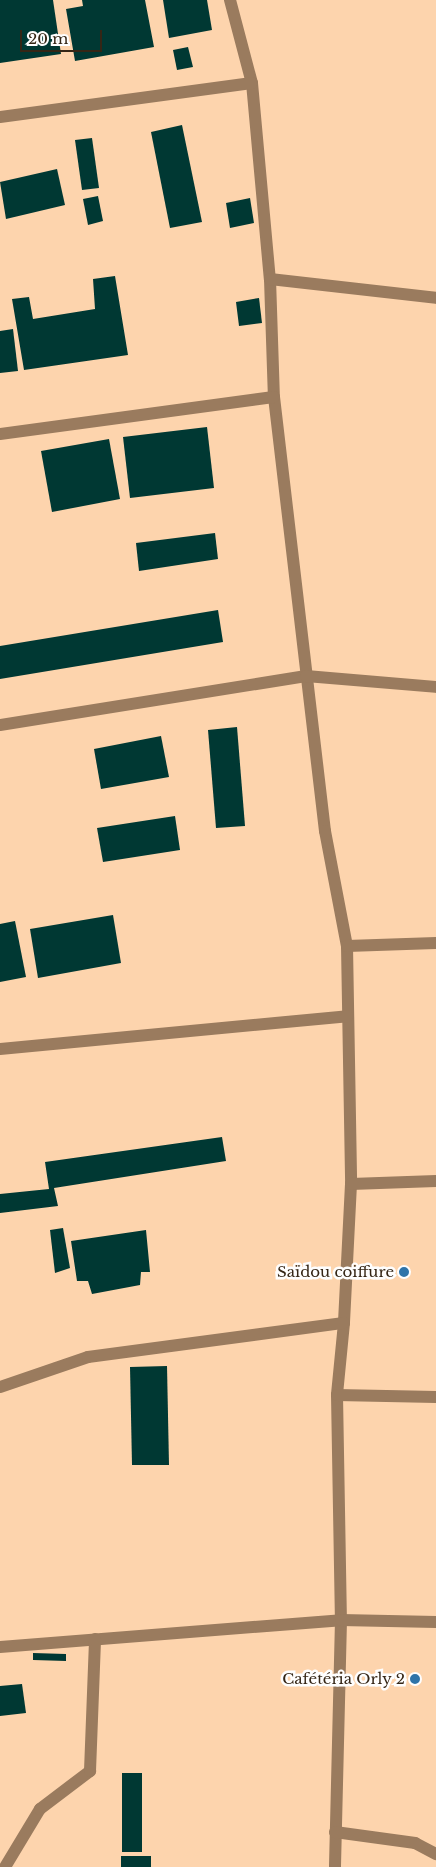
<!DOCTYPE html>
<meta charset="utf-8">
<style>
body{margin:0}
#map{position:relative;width:436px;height:1867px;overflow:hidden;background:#fdd4ad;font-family:"Libre Baskerville",serif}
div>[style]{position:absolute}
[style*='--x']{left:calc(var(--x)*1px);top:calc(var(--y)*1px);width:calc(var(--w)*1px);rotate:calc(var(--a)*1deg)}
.building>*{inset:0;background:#003833}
.minor>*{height:12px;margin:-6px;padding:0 6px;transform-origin:6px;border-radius:6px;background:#9a7b5e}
.dots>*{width:14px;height:14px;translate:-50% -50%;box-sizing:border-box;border:2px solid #fefefe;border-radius:50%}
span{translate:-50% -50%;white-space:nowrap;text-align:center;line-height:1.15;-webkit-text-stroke:5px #fefefe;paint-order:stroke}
.poi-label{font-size:15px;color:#352616}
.right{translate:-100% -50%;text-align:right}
.scale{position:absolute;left:20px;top:30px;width:82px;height:22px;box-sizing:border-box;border:2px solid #352616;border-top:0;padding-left:6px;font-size:15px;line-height:18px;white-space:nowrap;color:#352616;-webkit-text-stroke:4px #fefefe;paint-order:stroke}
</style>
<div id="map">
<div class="building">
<div style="clip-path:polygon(0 0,53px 0,61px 54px,0 63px)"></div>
<div style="clip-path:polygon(82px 0,145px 0,154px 47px,75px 61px,66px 9px,83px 6px)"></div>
<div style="clip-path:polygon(163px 0,207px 0,212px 30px,169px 38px)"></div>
<div style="clip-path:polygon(188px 47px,193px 67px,177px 70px,173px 50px)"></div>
<div style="clip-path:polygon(182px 125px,202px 222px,170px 228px,151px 132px)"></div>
<div style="clip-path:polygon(92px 138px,99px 188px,82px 190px,75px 140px)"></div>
<div style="clip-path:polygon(57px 169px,65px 205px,6px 219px,0 182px)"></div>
<div style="clip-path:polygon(98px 196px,103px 221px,88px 225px,83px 199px)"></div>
<div style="clip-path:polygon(250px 198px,254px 223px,230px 228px,226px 203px)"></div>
<div style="clip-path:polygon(115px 276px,128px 355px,24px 370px,12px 299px,29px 297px,33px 319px,95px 309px,93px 279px)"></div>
<div style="clip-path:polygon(259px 298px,262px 323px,239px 326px,236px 302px)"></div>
<div style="clip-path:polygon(13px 329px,18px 371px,0 373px,0 331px)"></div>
<div style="clip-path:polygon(207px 427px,214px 488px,130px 498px,123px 437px)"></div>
<div style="clip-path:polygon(109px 439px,120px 499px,52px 512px,41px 451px)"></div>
<div style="clip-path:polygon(215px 533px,218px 559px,139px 571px,136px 543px)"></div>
<div style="clip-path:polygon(218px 610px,223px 642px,0 679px,0 646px)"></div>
<div style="clip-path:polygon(237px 727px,245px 826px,216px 828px,208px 730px)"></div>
<div style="clip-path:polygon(161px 736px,169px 777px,101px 789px,94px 749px)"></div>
<div style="clip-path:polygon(175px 816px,180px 850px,103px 862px,97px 828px)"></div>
<div style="clip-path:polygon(113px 915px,121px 963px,38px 978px,30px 929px)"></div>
<div style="clip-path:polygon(15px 921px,26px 977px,0 982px,0 924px)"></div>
<div style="clip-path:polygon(222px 1137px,226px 1161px,54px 1188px,58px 1206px,0 1213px,0 1194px,49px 1189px,45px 1162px)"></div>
<div style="clip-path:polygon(63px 1228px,70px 1268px,55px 1273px,50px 1230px)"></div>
<div style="clip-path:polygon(146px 1230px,150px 1272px,141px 1272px,140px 1285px,92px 1294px,88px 1281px,77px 1281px,71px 1241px)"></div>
<div style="clip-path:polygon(167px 1366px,169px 1465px,132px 1465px,130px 1367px)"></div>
<div style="clip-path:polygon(33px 1653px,66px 1654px,66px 1661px,33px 1660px)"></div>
<div style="clip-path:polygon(22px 1684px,26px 1713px,0 1716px,0 1686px)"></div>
<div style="clip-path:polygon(122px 1773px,142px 1773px,142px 1852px,122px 1852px)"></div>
<div style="clip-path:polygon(121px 1856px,151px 1856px,151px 1867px,121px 1867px)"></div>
</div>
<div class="minor">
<div style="--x:230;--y:0;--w:86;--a:75.2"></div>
<div style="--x:252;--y:83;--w:197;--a:84.8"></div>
<div style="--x:270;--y:279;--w:118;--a:88.1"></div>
<div style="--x:274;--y:397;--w:437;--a:83.3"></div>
<div style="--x:325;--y:831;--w:117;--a:79.2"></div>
<div style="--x:347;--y:946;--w:238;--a:89"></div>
<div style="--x:351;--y:1184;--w:139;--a:92.9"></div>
<div style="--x:344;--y:1323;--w:72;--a:95.6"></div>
<div style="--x:337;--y:1395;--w:225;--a:89"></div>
<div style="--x:341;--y:1620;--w:247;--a:91.4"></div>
<div style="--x:0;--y:117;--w:254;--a:-7.7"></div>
<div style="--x:270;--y:279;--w:167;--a:6.5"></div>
<div style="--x:0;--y:434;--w:276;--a:-7.7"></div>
<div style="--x:0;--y:725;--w:310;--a:-9.1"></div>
<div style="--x:306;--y:676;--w:130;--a:4.8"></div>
<div style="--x:347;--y:946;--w:89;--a:-1.9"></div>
<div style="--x:0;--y:1049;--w:349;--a:-5.4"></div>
<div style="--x:351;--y:1184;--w:85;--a:-2"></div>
<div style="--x:0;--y:1387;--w:93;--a:-18.8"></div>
<div style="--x:88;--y:1357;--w:258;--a:-7.6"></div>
<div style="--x:337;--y:1395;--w:99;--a:1.2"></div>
<div style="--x:0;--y:1647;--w:342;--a:-4.5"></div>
<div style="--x:341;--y:1620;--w:95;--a:1.2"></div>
<div style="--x:335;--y:1832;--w:81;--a:7.8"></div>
<div style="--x:415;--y:1843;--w:24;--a:28"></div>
<div style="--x:5;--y:1867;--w:68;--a:-58.9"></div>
<div style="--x:40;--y:1809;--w:63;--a:-37.2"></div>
<div style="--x:90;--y:1771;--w:132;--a:-87.8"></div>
</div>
<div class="dots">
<div style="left:404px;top:1272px;background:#2f74a9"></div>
<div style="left:415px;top:1679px;background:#2f74a9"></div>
</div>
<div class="poi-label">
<span class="right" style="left:394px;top:1272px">Saïdou coiffure</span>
<span class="right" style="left:405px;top:1679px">Cafétéria Orly 2</span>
</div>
<div class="scale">20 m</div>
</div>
